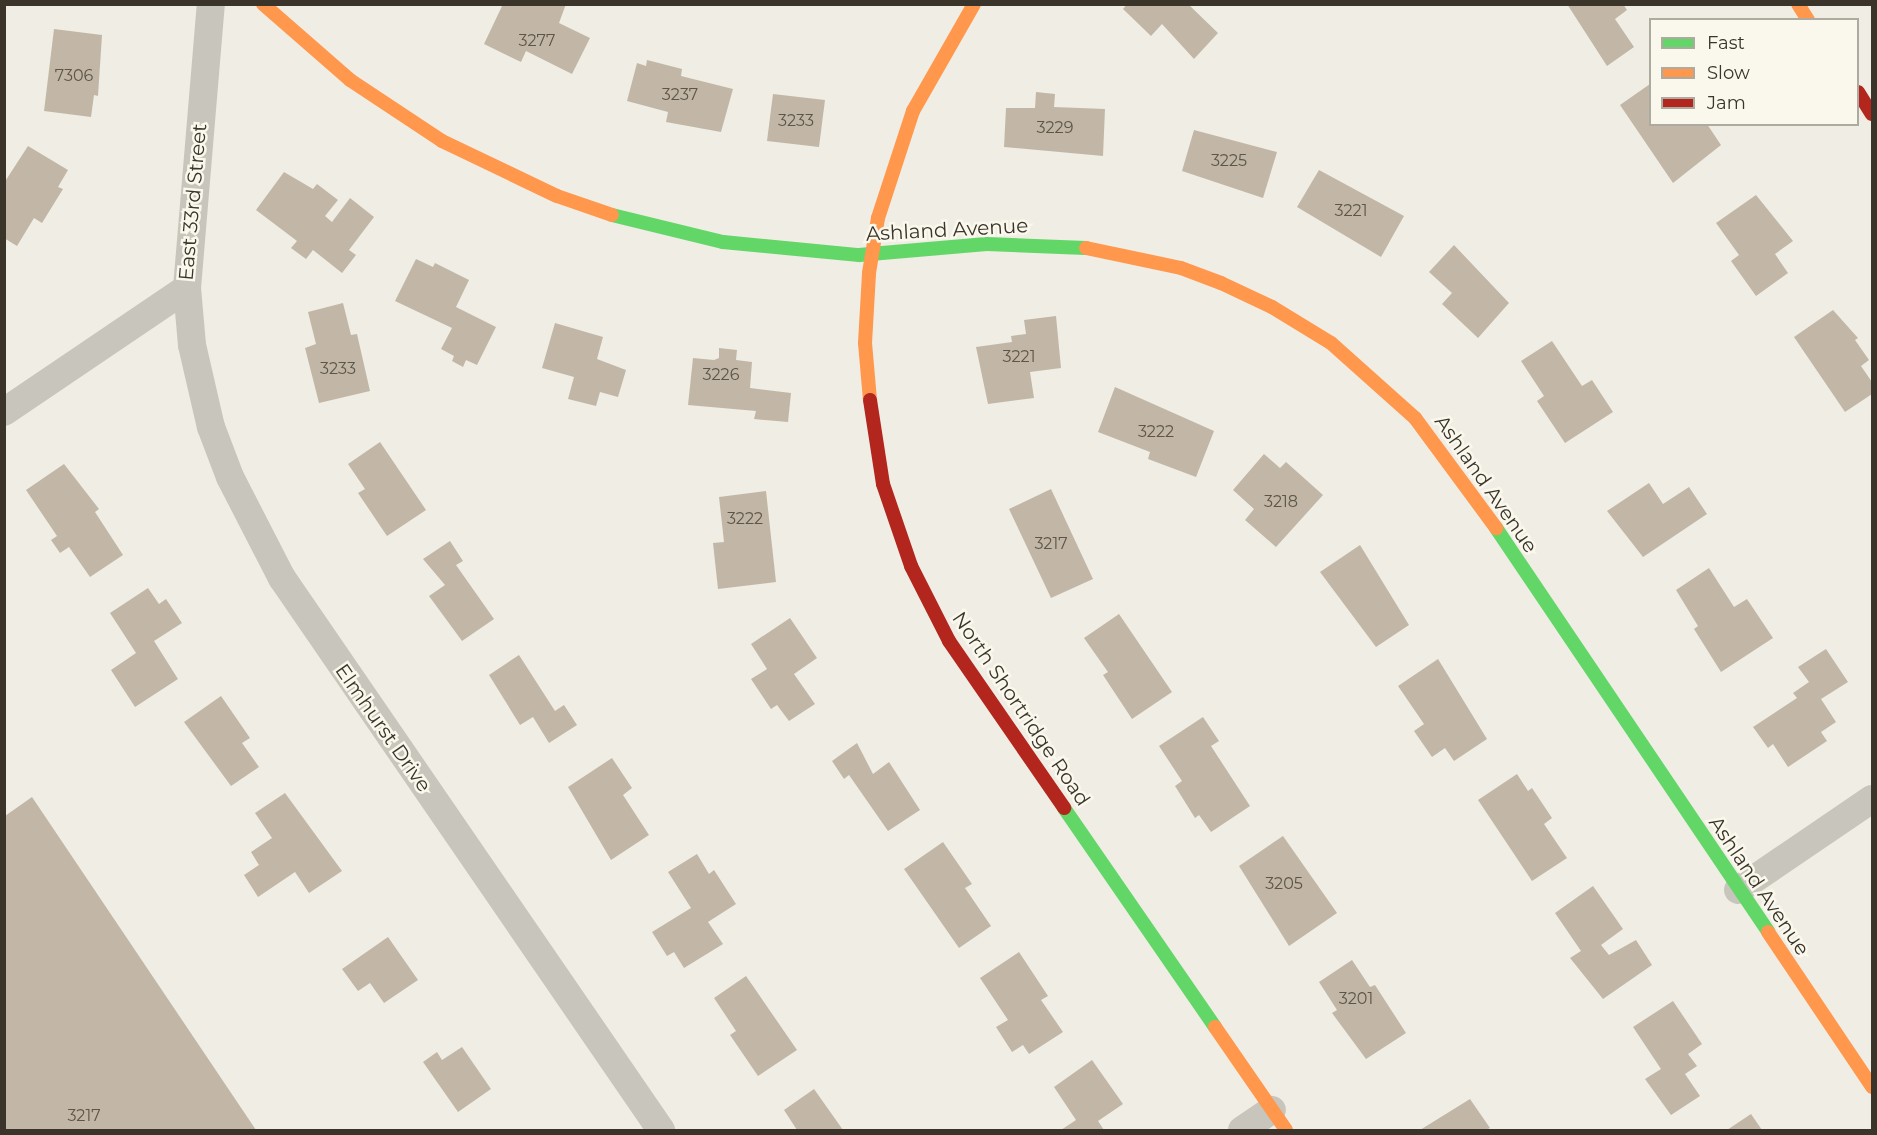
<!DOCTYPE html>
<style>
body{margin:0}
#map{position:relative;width:1877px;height:1135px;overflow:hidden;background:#efede4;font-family:Montserrat,sans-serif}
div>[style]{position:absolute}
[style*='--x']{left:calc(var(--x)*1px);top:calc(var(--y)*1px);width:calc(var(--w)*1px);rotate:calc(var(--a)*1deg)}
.building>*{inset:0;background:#c2b7a6}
.street>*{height:28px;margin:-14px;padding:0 14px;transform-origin:14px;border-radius:14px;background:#c8c5bd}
.fast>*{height:14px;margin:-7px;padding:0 7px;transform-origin:7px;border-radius:7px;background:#63d668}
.slow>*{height:14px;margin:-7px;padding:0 7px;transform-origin:7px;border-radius:7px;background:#ff974d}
.jam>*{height:14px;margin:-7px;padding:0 7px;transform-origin:7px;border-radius:7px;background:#b3261e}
span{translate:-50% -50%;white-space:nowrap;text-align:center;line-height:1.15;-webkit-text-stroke:5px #faf8ed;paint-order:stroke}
.number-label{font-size:16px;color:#5c5549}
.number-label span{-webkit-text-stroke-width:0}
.street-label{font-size:20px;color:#3a342a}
.frame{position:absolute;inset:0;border:6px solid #3a342a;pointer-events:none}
.legend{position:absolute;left:1649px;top:18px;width:210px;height:108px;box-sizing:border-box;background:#faf8ed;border:2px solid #adaa9f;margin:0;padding:8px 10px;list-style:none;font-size:18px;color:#3a342a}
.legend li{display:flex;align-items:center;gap:12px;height:30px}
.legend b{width:30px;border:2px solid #adaa9f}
</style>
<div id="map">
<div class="building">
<div style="clip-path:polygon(503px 4px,566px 4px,559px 23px,590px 38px,572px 74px,526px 51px,521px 62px,484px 44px)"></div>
<div style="clip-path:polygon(1127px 4px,1188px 4px,1218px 33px,1194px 59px,1162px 24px,1151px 36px,1123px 9px)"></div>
<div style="clip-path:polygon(1567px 4px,1623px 4px,1627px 10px,1615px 19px,1634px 47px,1607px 66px)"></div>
<div style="clip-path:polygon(54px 29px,102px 35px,98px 96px,94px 95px,91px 117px,44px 111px)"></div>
<div style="clip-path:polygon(647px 60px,682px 69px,681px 76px,733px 89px,721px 132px,666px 122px,668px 112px,627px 101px,637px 63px,646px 66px)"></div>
<div style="clip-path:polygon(1650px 84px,1650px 124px,1707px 124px,1721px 145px,1673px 183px,1620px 105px)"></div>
<div style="clip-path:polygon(1036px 92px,1055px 94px,1054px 107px,1105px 109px,1103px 156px,1004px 147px,1006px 108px,1035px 108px)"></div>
<div style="clip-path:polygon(773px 94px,825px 100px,819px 147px,767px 141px)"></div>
<div style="clip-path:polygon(1194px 130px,1277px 152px,1263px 198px,1182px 171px)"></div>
<div style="clip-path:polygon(28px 146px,68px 170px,58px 187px,63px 189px,42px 223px,34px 218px,17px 246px,4px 238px,4px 183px)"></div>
<div style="clip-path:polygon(1319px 170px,1404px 216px,1381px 257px,1297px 207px)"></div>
<div style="clip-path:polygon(284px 172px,313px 189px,317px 184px,338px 200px,325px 216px,332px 222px,350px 198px,374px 217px,349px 250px,356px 255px,342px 273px,313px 250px,306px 259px,291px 248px,297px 241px,256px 210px)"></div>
<div style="clip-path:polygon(1756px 195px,1793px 241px,1775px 254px,1788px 273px,1756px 296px,1731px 261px,1739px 255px,1716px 223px)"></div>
<div style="clip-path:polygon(1454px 245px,1509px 303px,1478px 338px,1442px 304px,1452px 293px,1429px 272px)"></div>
<div style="clip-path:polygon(416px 259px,433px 267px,435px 263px,469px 280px,456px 307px,496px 327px,477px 365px,466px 360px,463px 367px,452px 361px,454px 356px,441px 349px,452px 328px,395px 301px)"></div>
<div style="clip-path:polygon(343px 303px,351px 335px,357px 334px,370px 391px,319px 403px,305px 348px,316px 344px,308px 312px)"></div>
<div style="clip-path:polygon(1833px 310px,1858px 338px,1855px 340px,1869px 360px,1861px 366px,1872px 382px,1872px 394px,1845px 412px,1794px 337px)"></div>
<div style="clip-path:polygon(1056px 316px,1061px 368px,1030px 372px,1034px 398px,988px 404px,976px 347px,1012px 342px,1011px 336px,1026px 334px,1024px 320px)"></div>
<div style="clip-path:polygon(555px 323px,603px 337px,597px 359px,626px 370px,618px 397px,600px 392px,596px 406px,568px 399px,574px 377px,542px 368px)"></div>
<div style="clip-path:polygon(1552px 341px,1582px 386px,1592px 380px,1613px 412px,1565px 443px,1537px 401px,1544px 396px,1521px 361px)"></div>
<div style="clip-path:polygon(719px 348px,737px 350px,736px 360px,752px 362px,750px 388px,791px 393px,788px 422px,754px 419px,756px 411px,688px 405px,693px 358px,714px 360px,719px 358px)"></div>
<div style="clip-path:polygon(1115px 387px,1214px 431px,1196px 477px,1148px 459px,1150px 452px,1098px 432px)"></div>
<div style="clip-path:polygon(380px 442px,426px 510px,387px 536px,358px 493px,365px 489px,348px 464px)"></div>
<div style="clip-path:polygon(1264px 454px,1280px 468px,1286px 462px,1323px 495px,1276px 547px,1245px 520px,1254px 509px,1233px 490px)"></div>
<div style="clip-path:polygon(64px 464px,99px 509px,95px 512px,123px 555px,90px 577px,69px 547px,60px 553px,51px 540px,57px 536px,26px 490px)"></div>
<div style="clip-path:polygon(1649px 483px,1663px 504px,1689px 487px,1707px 514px,1643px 557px,1607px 511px)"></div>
<div style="clip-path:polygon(1051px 489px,1093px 579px,1051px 598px,1009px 509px)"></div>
<div style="clip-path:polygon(766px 491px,776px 582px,718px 589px,713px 543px,724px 542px,719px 497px)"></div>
<div style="clip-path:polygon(450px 541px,463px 561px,456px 565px,494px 619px,462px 641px,429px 596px,445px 585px,423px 559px)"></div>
<div style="clip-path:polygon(1360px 545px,1409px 625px,1376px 647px,1320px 572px)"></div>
<div style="clip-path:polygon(1709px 568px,1734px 607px,1747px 599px,1773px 638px,1721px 672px,1694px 629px,1698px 626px,1676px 590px)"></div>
<div style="clip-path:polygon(148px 588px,159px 604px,166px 599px,182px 623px,154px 641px,178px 679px,135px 707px,111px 670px,136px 653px,110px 613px)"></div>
<div style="clip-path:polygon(1119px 614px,1172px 692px,1132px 719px,1103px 675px,1108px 672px,1084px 638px)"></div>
<div style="clip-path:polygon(790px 618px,817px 658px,794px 674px,815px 704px,789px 721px,777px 705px,771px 709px,751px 679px,767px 669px,751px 644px)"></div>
<div style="clip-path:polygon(1826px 649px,1848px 682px,1821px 699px,1836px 722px,1821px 732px,1827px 741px,1788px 767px,1773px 744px,1768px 748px,1753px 727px,1797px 698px,1793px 693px,1809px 682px,1798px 667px)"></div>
<div style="clip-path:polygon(519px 655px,555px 711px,564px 705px,577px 725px,549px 743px,533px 717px,520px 725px,489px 675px)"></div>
<div style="clip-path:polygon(1438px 659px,1487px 739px,1454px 761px,1445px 748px,1432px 757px,1414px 731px,1424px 724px,1398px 686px)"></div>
<div style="clip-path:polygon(221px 696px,250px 738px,242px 743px,259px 767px,231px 786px,184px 722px)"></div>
<div style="clip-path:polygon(1203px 717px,1219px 741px,1211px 746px,1250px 806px,1211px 832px,1199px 815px,1195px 818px,1175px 786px,1182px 781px,1159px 746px)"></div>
<div style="clip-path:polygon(857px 743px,873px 774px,889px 762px,920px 810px,888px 831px,849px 775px,844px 779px,832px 761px)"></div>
<div style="clip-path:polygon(612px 758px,632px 788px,623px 795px,649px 835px,611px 860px,568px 787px)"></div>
<div style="clip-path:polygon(1517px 774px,1528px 791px,1532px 788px,1552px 818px,1544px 824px,1567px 858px,1532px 881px,1478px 800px)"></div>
<div style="clip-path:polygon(285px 793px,342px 871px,309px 893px,295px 872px,258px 897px,244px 875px,259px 865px,251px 852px,272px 838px,255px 813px)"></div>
<div style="clip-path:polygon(32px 797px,256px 1130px,5px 1130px,5px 816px)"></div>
<div style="clip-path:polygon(1283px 836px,1337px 913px,1289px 946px,1239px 866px)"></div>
<div style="clip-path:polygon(943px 842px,972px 884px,965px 888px,991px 926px,959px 948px,904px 869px)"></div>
<div style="clip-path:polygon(697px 854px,709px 874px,714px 870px,736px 904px,708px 922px,723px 944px,684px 968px,674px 952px,667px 956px,652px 932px,691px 908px,668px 872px)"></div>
<div style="clip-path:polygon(1593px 886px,1623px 929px,1601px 945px,1609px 955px,1636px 940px,1652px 965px,1603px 999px,1570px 958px,1581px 951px,1555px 913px)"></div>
<div style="clip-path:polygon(388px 937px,418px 980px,384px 1003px,370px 983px,358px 991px,342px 969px)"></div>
<div style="clip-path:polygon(1019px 952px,1048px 996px,1041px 1000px,1063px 1032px,1029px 1054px,1023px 1045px,1012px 1052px,996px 1027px,1008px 1020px,980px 978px)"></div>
<div style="clip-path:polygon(1352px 960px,1370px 987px,1375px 985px,1406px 1033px,1366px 1059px,1332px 1013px,1337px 1010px,1319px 982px)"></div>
<div style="clip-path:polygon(746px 976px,797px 1050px,758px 1076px,730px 1035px,736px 1031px,714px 998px)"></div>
<div style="clip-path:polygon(1673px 1001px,1702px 1044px,1688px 1054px,1697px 1066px,1685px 1074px,1700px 1096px,1671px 1115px,1645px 1079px,1661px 1069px,1633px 1027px)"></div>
<div style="clip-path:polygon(462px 1047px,491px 1089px,458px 1112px,423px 1062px,437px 1052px,442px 1060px)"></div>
<div style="clip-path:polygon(1092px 1060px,1123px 1104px,1098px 1121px,1104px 1130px,1061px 1130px,1076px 1120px,1054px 1087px)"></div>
<div style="clip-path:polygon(814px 1089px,843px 1130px,797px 1130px,784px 1110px)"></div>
<div style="clip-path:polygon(1470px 1099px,1490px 1128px,1486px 1130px,1420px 1130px)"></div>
<div style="clip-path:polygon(1751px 1114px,1762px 1130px,1727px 1130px)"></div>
</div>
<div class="street">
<div style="--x:187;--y:288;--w:57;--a:85"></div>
<div style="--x:192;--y:345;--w:84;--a:77"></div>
<div style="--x:211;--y:427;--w:53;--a:69.2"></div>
<div style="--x:230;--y:477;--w:114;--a:62.8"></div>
<div style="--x:282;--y:578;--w:670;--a:55.53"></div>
<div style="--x:4;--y:412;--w:221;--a:-34.1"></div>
<div style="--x:187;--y:288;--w:285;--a:-85.2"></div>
<div style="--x:1738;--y:890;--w:162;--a:-34.2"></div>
<div style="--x:1242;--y:1130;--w:36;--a:-34"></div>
</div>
<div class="fast">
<div style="--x:612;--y:215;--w:114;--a:13.7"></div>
<div style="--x:723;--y:242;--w:137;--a:5.5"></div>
<div style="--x:859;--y:255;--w:128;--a:-4.9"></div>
<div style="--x:987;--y:244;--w:99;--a:2.3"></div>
<div style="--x:1496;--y:528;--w:487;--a:56"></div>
<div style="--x:1064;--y:808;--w:266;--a:55.4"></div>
</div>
<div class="slow">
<div style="--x:263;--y:4;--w:116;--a:41.1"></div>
<div style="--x:350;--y:80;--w:110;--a:33.5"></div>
<div style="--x:442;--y:141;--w:127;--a:25.6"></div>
<div style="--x:557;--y:196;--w:58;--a:19.1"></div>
<div style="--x:1798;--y:4;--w:19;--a:58"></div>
<div style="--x:1086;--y:248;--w:97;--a:11.9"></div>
<div style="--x:1181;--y:268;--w:43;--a:20.6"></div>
<div style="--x:1221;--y:283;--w:56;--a:25.2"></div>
<div style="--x:1272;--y:307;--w:69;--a:31.4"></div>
<div style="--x:1331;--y:343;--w:113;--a:41.8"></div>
<div style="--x:1415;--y:418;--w:137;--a:53.6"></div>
<div style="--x:870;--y:400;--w:57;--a:-95"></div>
<div style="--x:865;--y:343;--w:70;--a:-86.7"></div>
<div style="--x:869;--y:273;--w:56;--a:-80.7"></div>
<div style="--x:878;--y:218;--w:113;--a:-71.9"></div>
<div style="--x:913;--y:111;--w:123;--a:-60.3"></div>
<div style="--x:1768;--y:932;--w:187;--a:56.1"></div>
<div style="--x:1215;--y:1027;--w:125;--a:55.4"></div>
</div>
<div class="jam">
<div style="--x:1858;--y:92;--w:26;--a:58"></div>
<div style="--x:870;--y:400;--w:85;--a:81.2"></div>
<div style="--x:883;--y:484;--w:87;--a:71.1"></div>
<div style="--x:911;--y:566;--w:84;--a:63.1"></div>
<div style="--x:949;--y:641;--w:203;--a:55.4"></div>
</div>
<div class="number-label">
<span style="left:537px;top:41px">3277</span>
<span style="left:74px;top:76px">7306</span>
<span style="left:680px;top:95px">3237</span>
<span style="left:796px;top:121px">3233</span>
<span style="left:1055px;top:128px">3229</span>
<span style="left:1229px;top:161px">3225</span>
<span style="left:1351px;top:211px">3221</span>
<span style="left:1019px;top:357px">3221</span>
<span style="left:338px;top:369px">3233</span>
<span style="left:721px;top:375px">3226</span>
<span style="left:1156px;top:432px">3222</span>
<span style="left:1281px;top:502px">3218</span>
<span style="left:745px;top:519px">3222</span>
<span style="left:1051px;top:544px">3217</span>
<span style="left:1284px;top:884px">3205</span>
<span style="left:1356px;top:999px">3201</span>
<span style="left:84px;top:1116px">3217</span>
</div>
<div class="street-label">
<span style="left:193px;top:202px;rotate:-85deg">East 33rd Street</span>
<span style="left:947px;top:230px;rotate:-3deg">Ashland Avenue</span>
<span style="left:1486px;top:484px;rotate:55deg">Ashland Avenue</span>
<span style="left:1021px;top:709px;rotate:56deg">North Shortridge Road</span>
<span style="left:383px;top:728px;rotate:55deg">Elmhurst Drive</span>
<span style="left:1759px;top:886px;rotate:56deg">Ashland Avenue</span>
</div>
<div class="frame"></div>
<ul class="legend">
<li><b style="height:8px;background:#63d668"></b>Fast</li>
<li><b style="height:8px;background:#ff974d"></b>Slow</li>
<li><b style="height:8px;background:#b3261e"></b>Jam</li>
</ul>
</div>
